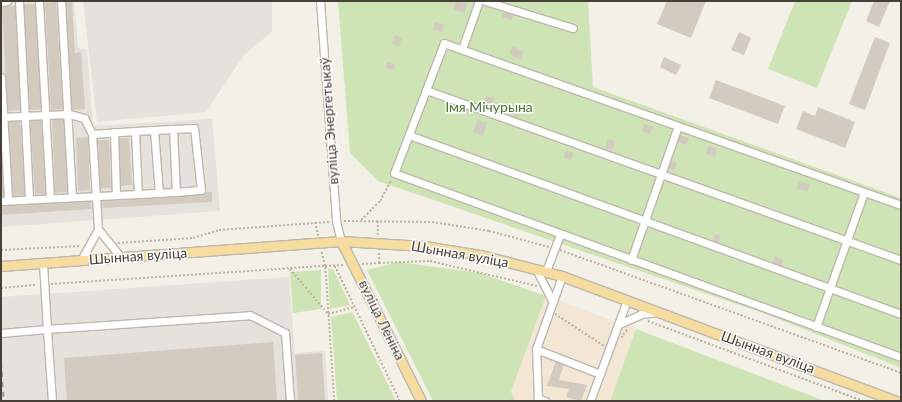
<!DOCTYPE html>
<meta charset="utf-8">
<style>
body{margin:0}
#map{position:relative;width:902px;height:402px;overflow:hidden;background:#f3f0e8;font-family:Lato,sans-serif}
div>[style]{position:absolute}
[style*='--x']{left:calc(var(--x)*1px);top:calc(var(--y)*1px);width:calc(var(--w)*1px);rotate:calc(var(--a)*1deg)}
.commercial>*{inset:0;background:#f3e6d5}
.industrial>*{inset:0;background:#e5e1dd}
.green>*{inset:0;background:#cfe4b5}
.building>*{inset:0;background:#d3cbbf}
.path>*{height:1.5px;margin-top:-0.75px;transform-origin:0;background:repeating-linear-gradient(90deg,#beb29e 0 2px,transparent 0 4px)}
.roads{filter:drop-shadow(1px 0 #bdb7ac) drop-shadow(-1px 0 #bdb7ac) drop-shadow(0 1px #bdb7ac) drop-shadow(0 -1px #bdb7ac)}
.minor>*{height:7px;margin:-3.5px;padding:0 3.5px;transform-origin:3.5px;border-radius:3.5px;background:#fff}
.major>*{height:9px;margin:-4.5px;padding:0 4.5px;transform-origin:4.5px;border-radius:4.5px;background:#f6dc9e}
.rail>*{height:2px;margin-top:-1px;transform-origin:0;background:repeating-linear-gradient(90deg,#979797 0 5px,transparent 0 10px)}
span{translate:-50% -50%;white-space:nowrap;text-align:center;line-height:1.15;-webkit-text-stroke:3px #fff;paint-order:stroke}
.park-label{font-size:14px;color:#49732f}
.street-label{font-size:14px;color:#464038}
.frame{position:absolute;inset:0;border:2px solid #464038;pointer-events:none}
</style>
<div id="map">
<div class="commercial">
<div style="clip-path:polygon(546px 296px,636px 329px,610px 401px,516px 401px,511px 392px)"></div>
</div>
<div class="industrial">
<div style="clip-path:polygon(1px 1px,74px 1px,78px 48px,87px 49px,93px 126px,212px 119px,220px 211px,1px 227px)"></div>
<div style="clip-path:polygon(83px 1px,272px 1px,272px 32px,244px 55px,206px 112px,97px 122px)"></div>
<div style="clip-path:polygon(289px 277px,295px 353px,325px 351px,328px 401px,1px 401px,1px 297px)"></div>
</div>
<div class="green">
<div style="clip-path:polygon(338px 1px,588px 1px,593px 87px,901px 198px,901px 368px,771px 316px,378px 181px,350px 153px)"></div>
<div style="clip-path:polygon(795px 1px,852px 1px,817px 88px,768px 69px)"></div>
<div style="clip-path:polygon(398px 262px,480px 273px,546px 296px,511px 392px,516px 401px,433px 401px,367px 270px)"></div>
<div style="clip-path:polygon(328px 269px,333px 269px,350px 305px,330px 309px)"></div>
<div style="clip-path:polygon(321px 270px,321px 309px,293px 313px,290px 272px)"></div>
<div style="clip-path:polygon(353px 312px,353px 313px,396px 401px,337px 401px,331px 317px)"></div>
<div style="clip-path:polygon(636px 329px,825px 401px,610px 401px)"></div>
</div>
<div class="building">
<div style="clip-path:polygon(65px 1px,72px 1px,75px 53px,81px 52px,85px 109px,72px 110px)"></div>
<div style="clip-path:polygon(456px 1px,467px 4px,464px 13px,453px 9px)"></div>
<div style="clip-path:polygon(667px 1px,706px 1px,691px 38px,657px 24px)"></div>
<div style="clip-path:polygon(874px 1px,890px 1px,879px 27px,866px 21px)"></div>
<div style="clip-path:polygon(56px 2px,63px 109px,51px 110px,45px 3px)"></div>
<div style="clip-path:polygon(24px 4px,36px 4px,42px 109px,30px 110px)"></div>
<div style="clip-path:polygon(15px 6px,21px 110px,8px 111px,2px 7px)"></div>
<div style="clip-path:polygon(504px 10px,514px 13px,512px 20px,502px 17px)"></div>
<div style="clip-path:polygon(435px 22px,444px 25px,442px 32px,433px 29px)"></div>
<div style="clip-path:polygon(739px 32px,751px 38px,744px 55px,731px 50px)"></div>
<div style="clip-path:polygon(395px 35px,402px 38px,399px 46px,392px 44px)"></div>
<div style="clip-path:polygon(875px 37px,890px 43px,865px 110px,849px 104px)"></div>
<div style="clip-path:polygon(513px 46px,524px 52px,520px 59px,509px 54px)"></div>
<div style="clip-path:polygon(664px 57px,681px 65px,676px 75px,660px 67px)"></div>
<div style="clip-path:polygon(387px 61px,395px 65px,393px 70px,385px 67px)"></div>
<div style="clip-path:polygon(716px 80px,785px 106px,778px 124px,709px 98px)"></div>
<div style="clip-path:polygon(486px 96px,494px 98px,491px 108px,483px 105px)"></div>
<div style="clip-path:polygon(517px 104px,522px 106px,518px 118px,513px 116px)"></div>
<div style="clip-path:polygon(818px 107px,855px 122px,845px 148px,796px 129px,803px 111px,815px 116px)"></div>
<div style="clip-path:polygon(65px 118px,68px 192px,55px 193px,52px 119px)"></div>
<div style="clip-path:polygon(30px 119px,42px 119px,46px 194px,35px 195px)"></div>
<div style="clip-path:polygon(20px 120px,26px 195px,13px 196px,8px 121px)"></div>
<div style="clip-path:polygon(478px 120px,487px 123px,483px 136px,473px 132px)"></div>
<div style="clip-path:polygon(644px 124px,653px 127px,650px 134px,642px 131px)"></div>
<div style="clip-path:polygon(679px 135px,689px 138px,686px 145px,677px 142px)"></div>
<div style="clip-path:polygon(88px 137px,90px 190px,78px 191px,76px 138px)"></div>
<div style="clip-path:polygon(129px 138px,132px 185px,121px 186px,117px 139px)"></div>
<div style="clip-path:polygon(608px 139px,615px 141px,612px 151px,605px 148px)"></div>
<div style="clip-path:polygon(98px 140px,109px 140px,111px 188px,100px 188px)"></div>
<div style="clip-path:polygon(708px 146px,717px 149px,715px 157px,706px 154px)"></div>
<div style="clip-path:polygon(566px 150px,574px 153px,571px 160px,564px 158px)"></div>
<div style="clip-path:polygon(1px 156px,5px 196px,1px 196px)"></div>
<div style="clip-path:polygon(671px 161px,677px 163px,674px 170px,669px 168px)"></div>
<div style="clip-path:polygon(799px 181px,810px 185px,807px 192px,797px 188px)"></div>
<div style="clip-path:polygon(212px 192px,212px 202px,103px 208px,102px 198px)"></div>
<div style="clip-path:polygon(90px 198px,91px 209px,1px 215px,1px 203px)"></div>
<div style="clip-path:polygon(715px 234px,721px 236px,718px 245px,712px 243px)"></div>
<div style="clip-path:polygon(775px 256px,784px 260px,782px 266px,773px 263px)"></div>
<div style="clip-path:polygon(273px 342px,277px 401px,67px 401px,64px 358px)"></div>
<div style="clip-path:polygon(322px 353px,325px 401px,298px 401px,295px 355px)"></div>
<div style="clip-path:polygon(556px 361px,564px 364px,559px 380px,587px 385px,581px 401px,566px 397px,569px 389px,547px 386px)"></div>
</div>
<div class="path">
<div style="--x:361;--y:220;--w:27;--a:-45"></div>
<div style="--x:380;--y:201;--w:24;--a:-62"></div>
<div style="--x:344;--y:221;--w:88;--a:0.7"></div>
<div style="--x:432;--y:222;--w:58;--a:9"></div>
<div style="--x:489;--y:231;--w:62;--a:14.9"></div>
<div style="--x:378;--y:221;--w:14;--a:90"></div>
<div style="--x:318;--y:236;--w:13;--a:-103"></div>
<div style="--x:315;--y:223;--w:15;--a:-4"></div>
<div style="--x:118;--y:243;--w:75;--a:-3.8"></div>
<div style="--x:193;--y:238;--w:27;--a:-17"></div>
<div style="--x:219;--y:230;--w:96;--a:-4.2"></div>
<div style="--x:1;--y:250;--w:80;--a:-2.9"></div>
<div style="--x:560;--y:250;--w:363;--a:19.8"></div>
<div style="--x:379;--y:263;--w:51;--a:-2.2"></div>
<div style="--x:430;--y:261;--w:110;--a:13.2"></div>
<div style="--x:362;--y:264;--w:17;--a:-3"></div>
<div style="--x:379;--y:263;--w:12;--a:-90"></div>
<div style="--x:335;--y:266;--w:150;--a:64.3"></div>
<div style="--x:290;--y:269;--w:59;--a:49.8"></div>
<div style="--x:328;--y:314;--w:28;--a:-15"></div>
<div style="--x:51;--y:284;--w:275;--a:-3.8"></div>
<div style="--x:325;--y:266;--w:16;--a:-105"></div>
<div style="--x:1;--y:288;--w:36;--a:-5"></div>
<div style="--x:555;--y:314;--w:59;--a:33.1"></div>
<div style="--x:648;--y:321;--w:229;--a:20.4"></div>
<div style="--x:621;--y:338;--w:12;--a:-55"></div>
<div style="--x:334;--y:401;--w:135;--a:-93.8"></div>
<div style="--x:325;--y:266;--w:19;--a:-3"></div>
</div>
<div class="roads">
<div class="minor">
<div style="--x:19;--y:1;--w:198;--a:87.1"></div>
<div style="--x:39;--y:1;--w:197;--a:86.8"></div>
<div style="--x:61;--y:1;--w:196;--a:86.8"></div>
<div style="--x:320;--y:1;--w:221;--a:85.8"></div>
<div style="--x:336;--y:221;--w:21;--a:76"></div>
<div style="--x:485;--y:1;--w:92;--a:17.1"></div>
<div style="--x:1;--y:2;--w:6;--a:-9"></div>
<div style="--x:462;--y:49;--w:51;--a:-70.5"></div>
<div style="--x:1;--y:77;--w:123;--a:86.7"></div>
<div style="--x:426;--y:90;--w:505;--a:19.69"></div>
<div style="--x:1;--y:117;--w:68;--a:-2.5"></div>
<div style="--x:69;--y:114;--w:16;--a:15"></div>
<div style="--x:84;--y:118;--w:18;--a:63"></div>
<div style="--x:92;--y:134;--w:43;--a:-4"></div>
<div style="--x:135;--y:131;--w:63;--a:87.3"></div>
<div style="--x:138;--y:194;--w:137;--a:177.1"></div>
<div style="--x:154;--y:130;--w:63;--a:85.5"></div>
<div style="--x:135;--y:131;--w:38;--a:-3"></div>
<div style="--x:173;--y:129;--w:63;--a:87.3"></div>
<div style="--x:176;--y:192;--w:25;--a:-5"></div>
<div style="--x:201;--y:190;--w:62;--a:-96.4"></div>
<div style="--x:194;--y:128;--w:21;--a:177"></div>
<div style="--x:114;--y:132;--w:63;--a:88.2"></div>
<div style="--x:92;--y:134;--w:95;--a:86.4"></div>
<div style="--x:409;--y:135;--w:524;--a:19.99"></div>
<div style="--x:138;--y:194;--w:38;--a:-3"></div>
<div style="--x:901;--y:205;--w:485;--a:-160.5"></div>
<div style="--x:444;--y:43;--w:139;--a:111"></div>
<div style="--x:394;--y:173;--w:539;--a:19.95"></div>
<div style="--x:81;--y:260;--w:35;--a:-61"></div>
<div style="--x:98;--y:229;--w:36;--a:51"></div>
<div style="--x:631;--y:260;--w:142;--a:-70.7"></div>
<div style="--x:536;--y:269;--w:37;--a:63"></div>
<div style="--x:546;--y:271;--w:40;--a:-69"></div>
<div style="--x:619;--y:324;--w:24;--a:-24"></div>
<div style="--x:641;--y:314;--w:17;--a:-7"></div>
<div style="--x:816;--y:327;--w:143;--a:-70.4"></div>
<div style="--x:1;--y:333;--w:46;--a:-5"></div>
<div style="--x:47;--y:329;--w:66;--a:-93.5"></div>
<div style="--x:536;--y:349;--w:69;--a:21.3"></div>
<div style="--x:52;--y:401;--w:72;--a:-94"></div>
<div style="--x:47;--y:329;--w:203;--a:-3.9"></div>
<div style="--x:250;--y:315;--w:39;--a:27"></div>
<div style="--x:285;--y:333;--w:68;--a:85.8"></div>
<div style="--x:545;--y:401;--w:8;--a:-157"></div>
<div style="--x:538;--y:398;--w:49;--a:-92.3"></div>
<div style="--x:536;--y:349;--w:77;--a:-70.4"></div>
<div style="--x:590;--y:401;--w:108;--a:-69.9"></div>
</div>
<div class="major">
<div style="--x:341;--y:241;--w:179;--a:63.4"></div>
<div style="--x:1;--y:266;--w:341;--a:-4.2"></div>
<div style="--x:341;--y:241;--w:83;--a:3.4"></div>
<div style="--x:424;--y:246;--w:58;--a:9"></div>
<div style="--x:481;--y:255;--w:84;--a:14.5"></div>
<div style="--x:562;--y:276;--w:358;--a:20.5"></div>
</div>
</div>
<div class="rail">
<div style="--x:1;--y:362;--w:39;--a:86"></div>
</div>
<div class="park-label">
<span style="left:489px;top:107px">Імя Мічурына</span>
</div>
<div class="street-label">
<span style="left:329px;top:121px;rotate:-94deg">вуліца Энергетыкаў</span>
<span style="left:460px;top:254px;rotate:10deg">Шынная вуліца</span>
<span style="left:138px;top:256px;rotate:-4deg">Шынная вуліца</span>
<span style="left:382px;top:320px;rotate:64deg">вуліца Леніна</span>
<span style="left:768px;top:352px;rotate:20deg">Шынная вуліца</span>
</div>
<div class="frame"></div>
</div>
